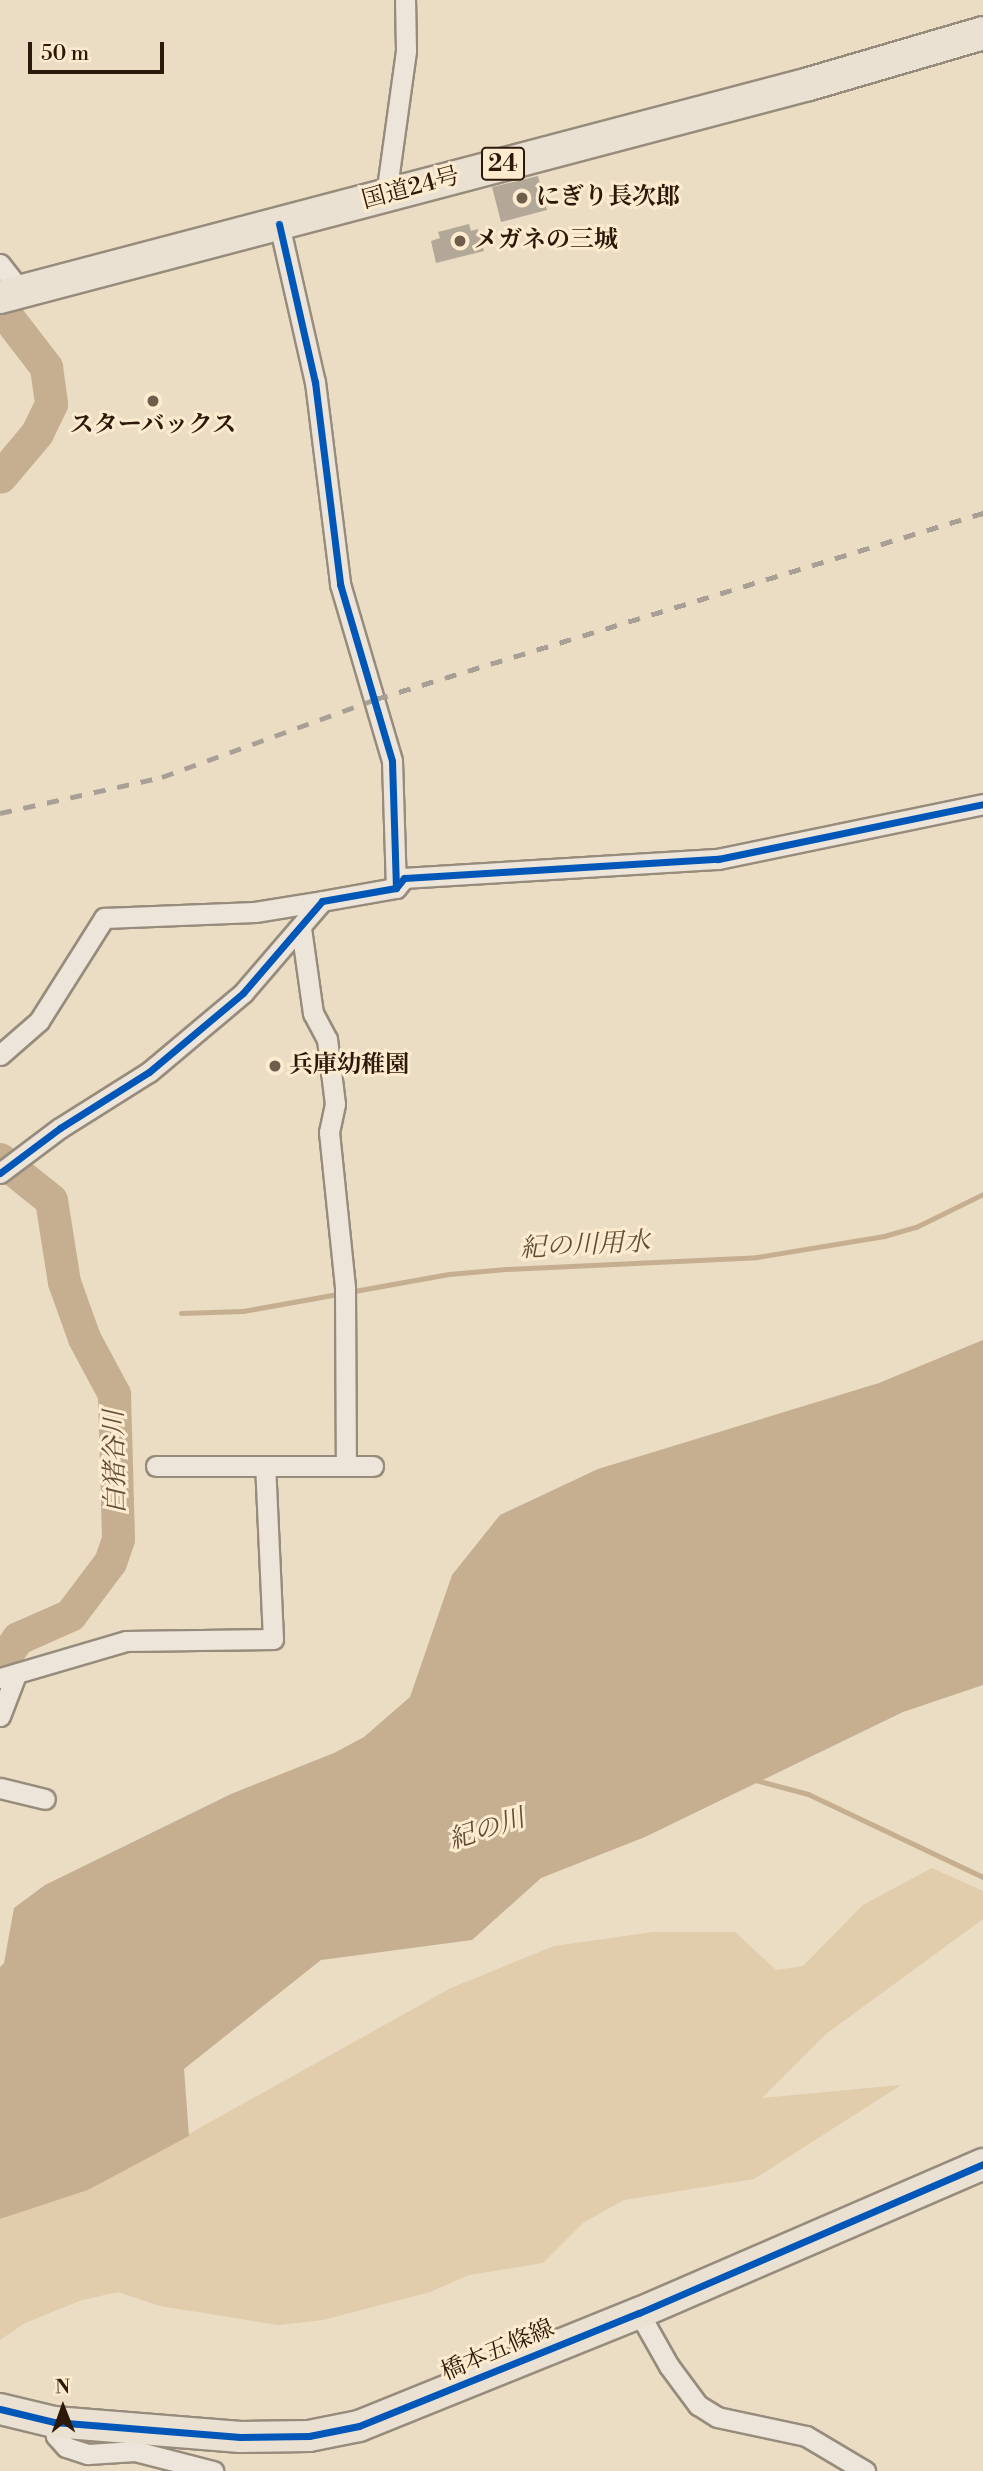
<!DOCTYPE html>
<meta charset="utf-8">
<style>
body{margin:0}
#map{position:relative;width:983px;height:2471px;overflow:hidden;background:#ebdcc4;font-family:"Libre Bodoni","Noto Serif JP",serif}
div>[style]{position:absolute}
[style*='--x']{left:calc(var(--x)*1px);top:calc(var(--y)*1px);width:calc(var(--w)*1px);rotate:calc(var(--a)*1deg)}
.green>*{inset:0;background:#e1ccab}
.water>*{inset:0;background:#c5af90}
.stream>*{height:5px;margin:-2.5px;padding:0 2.5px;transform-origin:2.5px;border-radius:2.5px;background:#c5af90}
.river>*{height:33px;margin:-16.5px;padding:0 16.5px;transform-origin:16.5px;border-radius:16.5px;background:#c5af90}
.building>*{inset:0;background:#b3a898}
.roads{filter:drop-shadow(2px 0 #978c7c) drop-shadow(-2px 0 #978c7c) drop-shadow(0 2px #978c7c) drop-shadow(0 -2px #978c7c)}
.minor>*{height:19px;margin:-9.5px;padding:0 9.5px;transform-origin:9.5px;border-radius:9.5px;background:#ede5d9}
.primary>*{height:30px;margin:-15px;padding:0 15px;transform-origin:15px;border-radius:15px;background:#eae1d3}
.trunk>*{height:32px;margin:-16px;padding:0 16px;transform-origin:16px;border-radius:16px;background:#eae1d3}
.rail>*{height:5px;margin-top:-2.5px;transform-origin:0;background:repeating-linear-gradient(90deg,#a8a095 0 12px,transparent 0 24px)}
.cycleway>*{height:7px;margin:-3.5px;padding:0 3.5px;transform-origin:3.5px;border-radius:3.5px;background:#0057b8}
.dots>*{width:19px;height:19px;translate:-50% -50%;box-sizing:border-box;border:4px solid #fcebce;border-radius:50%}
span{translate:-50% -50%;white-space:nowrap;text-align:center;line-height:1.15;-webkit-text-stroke:6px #fcebce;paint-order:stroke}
.shield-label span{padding:2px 5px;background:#fcebce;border:2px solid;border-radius:5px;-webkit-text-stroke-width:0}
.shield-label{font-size:23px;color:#2c190a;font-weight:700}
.street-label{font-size:24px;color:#2c190a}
.poi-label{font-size:24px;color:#2c190a;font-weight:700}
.left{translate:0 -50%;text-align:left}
.water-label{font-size:26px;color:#634d37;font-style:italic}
.north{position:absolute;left:28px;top:2373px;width:70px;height:70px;-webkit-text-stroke:5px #fcebce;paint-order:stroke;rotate:359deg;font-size:19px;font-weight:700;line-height:28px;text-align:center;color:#2c190a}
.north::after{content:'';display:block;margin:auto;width:24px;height:32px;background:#2c190a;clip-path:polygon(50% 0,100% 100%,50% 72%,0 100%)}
.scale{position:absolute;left:28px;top:42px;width:136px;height:32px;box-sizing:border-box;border:4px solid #2c190a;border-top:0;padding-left:9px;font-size:21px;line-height:24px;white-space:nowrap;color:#2c190a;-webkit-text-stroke:5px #fcebce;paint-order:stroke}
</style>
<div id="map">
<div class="green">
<div style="clip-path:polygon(932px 1868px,983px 1891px,983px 1919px,826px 2034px,762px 2098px,901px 2085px,754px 2179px,624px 2200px,584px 2222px,543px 2263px,469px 2275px,430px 2292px,323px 2320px,278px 2325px,160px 2306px,118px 2292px,82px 2300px,25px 2323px,0 2340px,0 2219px,88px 2190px,451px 1988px,554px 1946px,653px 1932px,735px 1932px,776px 1970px,803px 1966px,863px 1905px)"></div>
</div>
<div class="water">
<div style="clip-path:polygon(983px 1340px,983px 1685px,903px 1712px,645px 1837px,541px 1878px,472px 1940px,321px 1960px,184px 2069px,189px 2136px,88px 2190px,0 2219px,0 1967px,4px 1963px,14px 1908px,45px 1885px,231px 1794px,334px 1753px,364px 1737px,410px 1697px,452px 1575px,500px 1515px,598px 1469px,879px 1383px)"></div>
</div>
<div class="stream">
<div style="--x:181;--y:1313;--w:62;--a:-1.8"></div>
<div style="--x:243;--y:1311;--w:209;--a:-10.2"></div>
<div style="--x:449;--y:1274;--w:57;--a:-5"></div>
<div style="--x:506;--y:1269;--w:251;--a:-2.7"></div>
<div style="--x:757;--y:1257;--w:129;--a:-9.4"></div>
<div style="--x:884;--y:1236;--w:33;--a:-16"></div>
<div style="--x:916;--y:1227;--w:75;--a:-26.2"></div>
<div style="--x:752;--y:1779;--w:58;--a:15"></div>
<div style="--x:808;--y:1794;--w:194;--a:25.4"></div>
</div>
<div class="river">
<div style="--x:0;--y:307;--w:76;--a:52.5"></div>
<div style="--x:46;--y:367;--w:37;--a:82"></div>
<div style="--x:51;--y:404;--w:32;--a:116"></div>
<div style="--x:37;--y:433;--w:57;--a:130.1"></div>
<div style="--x:0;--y:1159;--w:65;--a:38.8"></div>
<div style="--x:51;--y:1200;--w:83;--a:81"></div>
<div style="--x:64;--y:1282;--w:59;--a:70.3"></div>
<div style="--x:84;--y:1338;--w:64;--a:61.8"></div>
<div style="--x:114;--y:1394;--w:145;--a:88.4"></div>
<div style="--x:118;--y:1539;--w:24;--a:109"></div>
<div style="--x:110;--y:1562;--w:66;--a:127"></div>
<div style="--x:70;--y:1615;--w:57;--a:156.1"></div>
<div style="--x:18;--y:1638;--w:31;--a:126"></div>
</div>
<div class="building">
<div style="clip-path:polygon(538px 176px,547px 210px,501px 222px,492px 187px)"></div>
<div style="clip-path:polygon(469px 224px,471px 231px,478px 229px,484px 251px,436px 263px,431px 241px,440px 238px,438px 232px)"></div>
</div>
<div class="roads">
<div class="minor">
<div style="--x:386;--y:195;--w:146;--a:-82.1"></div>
<div style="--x:406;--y:50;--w:50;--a:-91.1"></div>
<div style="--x:279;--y:224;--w:162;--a:77.2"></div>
<div style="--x:315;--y:382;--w:204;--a:82.9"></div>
<div style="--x:340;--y:584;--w:184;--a:73.6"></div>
<div style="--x:392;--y:761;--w:127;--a:88.2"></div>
<div style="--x:0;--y:264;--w:34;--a:52"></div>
<div style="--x:301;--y:928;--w:86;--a:82"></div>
<div style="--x:313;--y:1013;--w:30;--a:62"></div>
<div style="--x:327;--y:1039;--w:65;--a:83"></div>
<div style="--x:335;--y:1104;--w:29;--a:102"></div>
<div style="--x:329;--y:1132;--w:157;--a:84.1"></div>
<div style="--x:345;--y:1288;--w:178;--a:89.7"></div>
<div style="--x:0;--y:1055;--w:52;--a:-41.1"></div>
<div style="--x:39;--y:1021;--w:122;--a:-57.7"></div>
<div style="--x:104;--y:918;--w:151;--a:-2.3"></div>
<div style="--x:255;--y:912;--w:68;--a:-9.3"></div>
<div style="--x:0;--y:1173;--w:75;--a:-36.9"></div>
<div style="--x:60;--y:1128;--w:105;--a:-32.2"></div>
<div style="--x:149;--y:1072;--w:123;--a:-40"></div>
<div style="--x:243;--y:993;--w:121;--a:-49.3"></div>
<div style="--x:322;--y:901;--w:75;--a:-10"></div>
<div style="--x:396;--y:888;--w:13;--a:-51"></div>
<div style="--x:404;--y:878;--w:315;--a:-3.5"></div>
<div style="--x:718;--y:859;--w:271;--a:-11.7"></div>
<div style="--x:156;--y:1466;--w:217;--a:0"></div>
<div style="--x:0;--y:1678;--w:131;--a:-16.4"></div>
<div style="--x:126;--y:1641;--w:147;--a:-0.8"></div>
<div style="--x:273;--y:1639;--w:173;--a:-92.6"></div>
<div style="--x:0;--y:1716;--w:42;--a:-69"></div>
<div style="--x:0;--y:1788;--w:46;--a:13.7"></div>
<div style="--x:639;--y:2313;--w:61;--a:60.5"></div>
<div style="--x:669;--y:2366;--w:49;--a:53.4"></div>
<div style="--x:698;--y:2405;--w:22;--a:32"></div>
<div style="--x:717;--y:2417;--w:91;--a:12.1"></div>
<div style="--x:806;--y:2436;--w:69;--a:30.7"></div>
<div style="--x:54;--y:2422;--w:14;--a:82"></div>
<div style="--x:56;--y:2436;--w:15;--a:48"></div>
<div style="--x:66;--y:2447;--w:23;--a:18"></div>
<div style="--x:88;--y:2454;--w:47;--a:-3.7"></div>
<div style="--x:135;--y:2451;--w:81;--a:14.4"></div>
</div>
<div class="primary">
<div style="--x:0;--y:2409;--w:56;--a:13.5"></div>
<div style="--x:54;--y:2422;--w:187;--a:4.6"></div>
<div style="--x:240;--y:2437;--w:69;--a:-0.8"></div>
<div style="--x:309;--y:2436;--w:51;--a:-11.3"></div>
<div style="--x:359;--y:2426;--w:302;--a:-22"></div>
<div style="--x:639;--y:2313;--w:375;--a:-23.4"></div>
</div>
<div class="trunk">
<div style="--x:0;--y:297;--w:837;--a:-14.75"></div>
<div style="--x:809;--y:84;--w:181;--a:-16.3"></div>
</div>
</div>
<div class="rail">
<div style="--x:0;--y:813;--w:166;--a:-12.5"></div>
<div style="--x:162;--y:777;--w:228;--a:-20"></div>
<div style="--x:376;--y:699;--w:635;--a:-17.04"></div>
</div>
<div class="cycleway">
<div style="--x:279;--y:224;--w:162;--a:77.2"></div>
<div style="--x:315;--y:382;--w:204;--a:82.9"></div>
<div style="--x:340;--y:584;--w:184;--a:73.6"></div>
<div style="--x:392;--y:761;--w:127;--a:88.2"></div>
<div style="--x:0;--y:1173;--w:75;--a:-36.9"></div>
<div style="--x:60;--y:1128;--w:105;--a:-32.2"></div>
<div style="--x:149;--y:1072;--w:123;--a:-40"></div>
<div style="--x:243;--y:993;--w:121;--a:-49.3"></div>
<div style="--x:322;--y:901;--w:75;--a:-10"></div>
<div style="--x:396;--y:888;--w:13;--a:-51"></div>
<div style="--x:404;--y:878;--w:315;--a:-3.5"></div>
<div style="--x:718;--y:859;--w:271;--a:-11.7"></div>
<div style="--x:0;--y:2409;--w:56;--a:13.5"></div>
<div style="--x:54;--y:2422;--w:187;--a:4.6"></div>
<div style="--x:240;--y:2437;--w:69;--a:-0.8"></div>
<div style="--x:309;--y:2436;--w:51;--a:-11.3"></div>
<div style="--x:359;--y:2426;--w:302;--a:-22"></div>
<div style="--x:639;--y:2313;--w:375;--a:-23.4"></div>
</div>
<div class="dots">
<div style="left:522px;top:198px;background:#6f5d4b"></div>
<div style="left:460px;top:241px;background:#6f5d4b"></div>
<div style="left:153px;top:401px;background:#6f5d4b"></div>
<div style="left:275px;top:1066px;background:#6f5d4b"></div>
</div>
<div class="shield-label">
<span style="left:503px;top:164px">24</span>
</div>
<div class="street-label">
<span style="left:411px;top:189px;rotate:-15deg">国道24号</span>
<span style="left:498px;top:2351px;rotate:-23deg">橋本五條線</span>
</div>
<div class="poi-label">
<span class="left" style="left:536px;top:198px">にぎり長次郎</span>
<span class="left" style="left:474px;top:241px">メガネの三城</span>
<span style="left:153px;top:426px">スターバックス</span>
<span class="left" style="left:289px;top:1066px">兵庫幼稚園</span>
</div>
<div class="water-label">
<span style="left:585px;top:1246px;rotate:-3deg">紀の川用水</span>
<span style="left:116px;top:1462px;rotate:-91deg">白猪谷川</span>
<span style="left:487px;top:1830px;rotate:-18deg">紀の川</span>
</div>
<div class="north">N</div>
<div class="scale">50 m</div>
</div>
